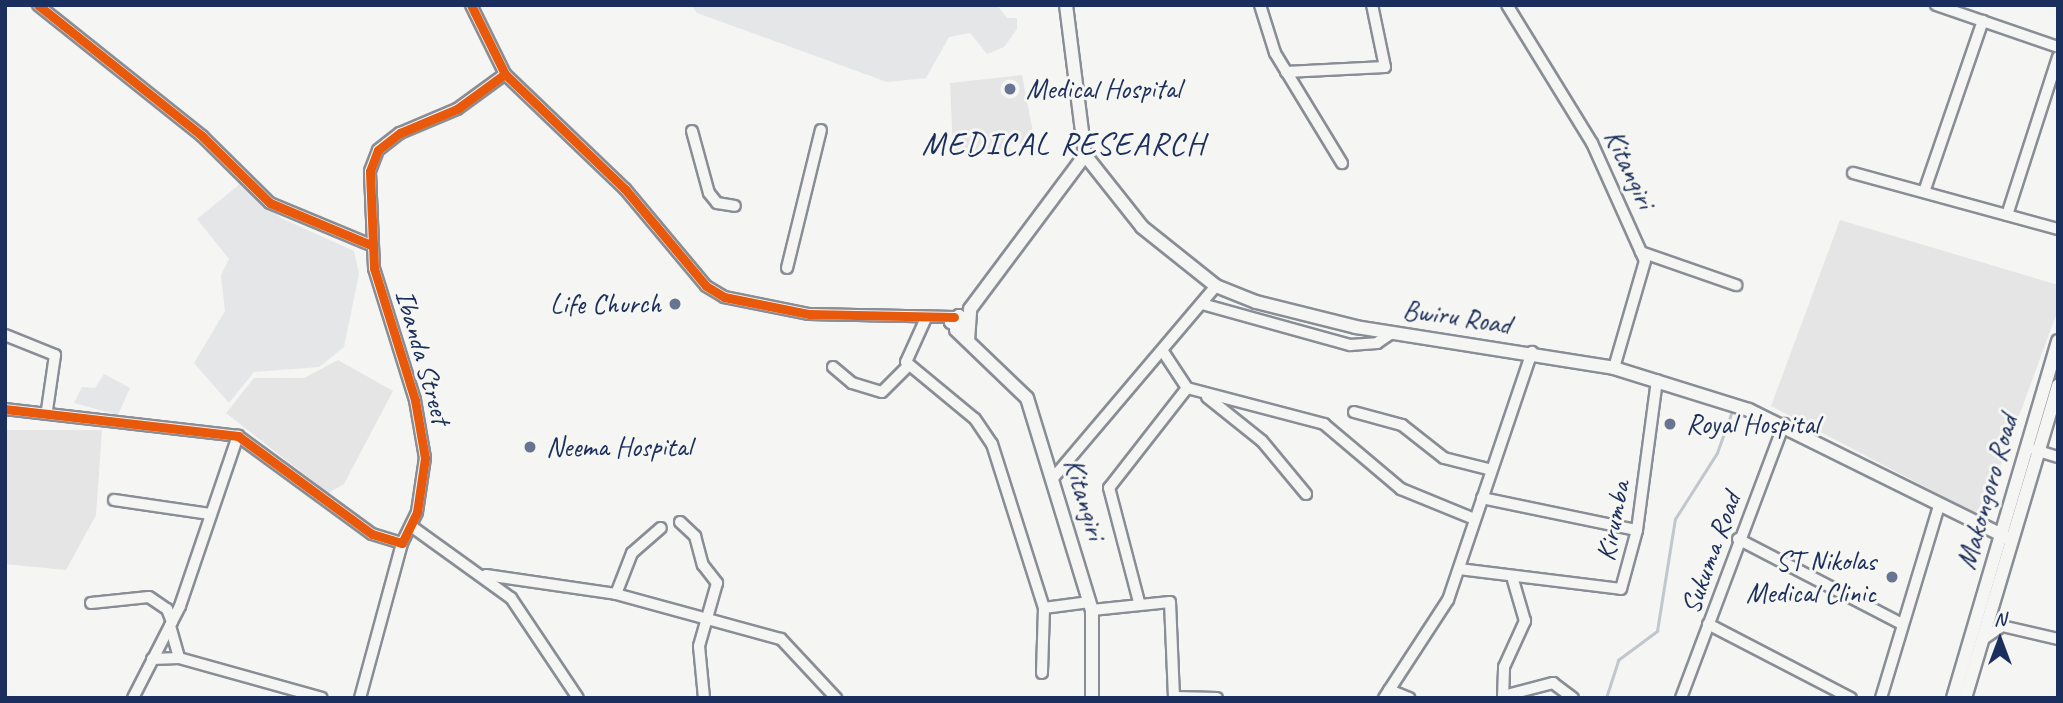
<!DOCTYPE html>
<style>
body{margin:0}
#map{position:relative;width:2063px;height:703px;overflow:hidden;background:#f5f5f3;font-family:Caveat,sans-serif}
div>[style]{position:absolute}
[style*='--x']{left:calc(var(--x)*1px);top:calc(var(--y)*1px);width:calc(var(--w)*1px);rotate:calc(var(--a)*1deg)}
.built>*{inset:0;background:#e5e5e6}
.green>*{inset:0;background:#e4e6e7}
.stream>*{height:2.5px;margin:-1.25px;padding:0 1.25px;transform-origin:1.25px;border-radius:1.25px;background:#c1c6cf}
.roads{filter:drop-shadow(2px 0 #898d95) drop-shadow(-2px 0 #898d95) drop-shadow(0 2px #898d95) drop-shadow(0 -2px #898d95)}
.minor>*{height:10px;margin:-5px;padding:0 5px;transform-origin:5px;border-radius:5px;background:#f5f5f3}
.major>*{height:12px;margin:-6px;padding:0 6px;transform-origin:6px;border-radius:6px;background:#f5f5f3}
.cycleway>*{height:9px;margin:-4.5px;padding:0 4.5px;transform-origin:4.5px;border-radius:4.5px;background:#e8590c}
.dots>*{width:19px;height:19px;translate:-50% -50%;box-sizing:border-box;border:4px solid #f6f6f2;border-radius:50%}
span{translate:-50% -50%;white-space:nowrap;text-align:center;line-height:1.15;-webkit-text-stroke:6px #f6f6f2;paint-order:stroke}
.poi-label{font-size:28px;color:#1b2f5e}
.left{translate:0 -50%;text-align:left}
.right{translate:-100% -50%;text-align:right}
.street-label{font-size:28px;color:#1b2f5e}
.quarter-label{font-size:32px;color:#1b2f5e;letter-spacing:2px}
.frame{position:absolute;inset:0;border:7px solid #1b2f5e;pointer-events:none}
.north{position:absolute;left:1965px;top:605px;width:70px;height:70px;-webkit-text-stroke:5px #f6f6f2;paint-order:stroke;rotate:0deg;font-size:19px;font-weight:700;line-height:28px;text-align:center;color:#1b2f5e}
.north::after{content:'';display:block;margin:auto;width:24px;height:32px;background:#1b2f5e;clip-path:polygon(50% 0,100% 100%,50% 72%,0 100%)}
</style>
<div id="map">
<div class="built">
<div style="clip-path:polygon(1022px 75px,1035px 143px,1010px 144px,1011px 158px,953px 150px,950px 83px)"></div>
<div style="clip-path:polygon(1840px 220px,2058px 285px,2058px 310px,1984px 511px,1973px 512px,1771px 406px)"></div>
<div style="clip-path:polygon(338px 360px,393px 391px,344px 484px,328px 493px,226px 413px,254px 378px,304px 378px)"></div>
<div style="clip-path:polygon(5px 430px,102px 430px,96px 515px,66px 570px,5px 564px)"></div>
</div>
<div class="green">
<div style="clip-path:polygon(691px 5px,997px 5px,1007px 18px,1017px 18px,1017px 29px,1004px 47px,987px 54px,970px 33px,949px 37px,926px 78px,887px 82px,697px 13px)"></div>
<div style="clip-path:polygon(241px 183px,281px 218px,354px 251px,359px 274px,344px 347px,319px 367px,254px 372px,229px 403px,194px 363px,225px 311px,221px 275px,229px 259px,197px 219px)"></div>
<div style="clip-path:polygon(104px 374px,130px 388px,118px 415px,74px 403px,82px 387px,95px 388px)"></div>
</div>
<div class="stream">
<div style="--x:1606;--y:698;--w:40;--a:-72"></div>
<div style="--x:1618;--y:660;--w:49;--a:-36.6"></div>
<div style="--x:1657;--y:631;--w:113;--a:-80.9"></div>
<div style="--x:1675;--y:519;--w:78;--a:-57.5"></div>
<div style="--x:1717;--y:453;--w:41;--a:-70.3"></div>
</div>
<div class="roads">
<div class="minor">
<div style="--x:38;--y:5;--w:210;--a:38.6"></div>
<div style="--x:202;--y:136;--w:95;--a:44.6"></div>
<div style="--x:270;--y:203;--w:109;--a:22.6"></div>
<div style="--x:471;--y:5;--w:77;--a:63.8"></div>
<div style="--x:505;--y:74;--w:166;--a:43.8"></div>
<div style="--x:625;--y:189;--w:126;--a:50.1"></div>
<div style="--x:706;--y:286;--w:21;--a:31"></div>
<div style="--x:724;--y:297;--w:87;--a:11.3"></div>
<div style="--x:809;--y:314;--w:145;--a:1.2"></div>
<div style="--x:1260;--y:5;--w:50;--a:72.6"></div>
<div style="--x:1275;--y:53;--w:129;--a:58.7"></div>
<div style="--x:1507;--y:5;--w:162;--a:58.4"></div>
<div style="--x:1592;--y:143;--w:129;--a:65.8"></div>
<div style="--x:1645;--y:261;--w:111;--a:106.2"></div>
<div style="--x:1936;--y:5;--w:129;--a:19"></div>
<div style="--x:1286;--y:72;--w:99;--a:-2.9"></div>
<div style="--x:1385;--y:67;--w:63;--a:-101.8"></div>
<div style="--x:692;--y:131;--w:64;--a:74.7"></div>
<div style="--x:709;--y:193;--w:13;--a:51"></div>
<div style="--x:717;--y:203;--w:18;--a:9"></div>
<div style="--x:1853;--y:173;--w:213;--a:15.3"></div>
<div style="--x:1925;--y:189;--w:178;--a:-71"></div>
<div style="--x:2007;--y:215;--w:166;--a:-72.1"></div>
<div style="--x:1641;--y:252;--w:101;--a:19.2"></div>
<div style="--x:787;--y:268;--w:142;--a:-76.2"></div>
<div style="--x:1202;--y:304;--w:154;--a:15.5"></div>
<div style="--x:1350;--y:345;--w:27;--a:-4"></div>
<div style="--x:1377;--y:343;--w:18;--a:-34"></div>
<div style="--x:926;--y:318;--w:48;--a:114.4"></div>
<div style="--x:906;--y:362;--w:89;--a:39.6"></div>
<div style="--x:975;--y:419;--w:30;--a:56"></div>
<div style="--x:992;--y:444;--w:172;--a:72.4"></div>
<div style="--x:1044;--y:608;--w:65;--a:91.8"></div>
<div style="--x:5;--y:335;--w:54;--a:21.8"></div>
<div style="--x:55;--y:355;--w:56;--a:98.3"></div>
<div style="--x:1164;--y:353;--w:42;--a:56.7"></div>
<div style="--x:1187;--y:388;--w:142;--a:14.7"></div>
<div style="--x:1324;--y:424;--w:101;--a:40.2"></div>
<div style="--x:1401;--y:489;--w:79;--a:22.3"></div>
<div style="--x:833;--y:367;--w:25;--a:40"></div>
<div style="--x:852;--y:383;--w:31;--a:17"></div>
<div style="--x:882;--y:392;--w:38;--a:-45"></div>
<div style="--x:1207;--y:397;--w:70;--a:38.7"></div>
<div style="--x:1262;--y:441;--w:69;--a:50.3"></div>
<div style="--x:5;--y:409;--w:235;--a:6.6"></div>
<div style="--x:238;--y:436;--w:166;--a:36.2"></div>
<div style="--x:372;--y:534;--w:31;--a:17"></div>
<div style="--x:402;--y:543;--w:34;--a:-64"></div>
<div style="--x:417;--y:512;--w:55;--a:-81.6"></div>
<div style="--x:425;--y:458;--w:59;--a:-99.8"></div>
<div style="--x:415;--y:400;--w:138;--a:-107.3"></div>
<div style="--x:374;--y:268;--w:97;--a:-92.4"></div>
<div style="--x:370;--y:171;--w:22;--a:-69"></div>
<div style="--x:378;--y:150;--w:28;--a:-38"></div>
<div style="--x:400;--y:133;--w:62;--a:-22.8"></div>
<div style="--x:457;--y:109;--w:59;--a:-36.1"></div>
<div style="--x:1354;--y:412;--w:50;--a:15.2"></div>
<div style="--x:1402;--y:425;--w:53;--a:38.2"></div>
<div style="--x:1444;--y:458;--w:49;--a:14"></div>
<div style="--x:2035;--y:450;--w:24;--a:17"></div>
<div style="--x:1054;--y:477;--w:250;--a:-49.7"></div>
<div style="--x:1482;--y:498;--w:158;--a:11.7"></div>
<div style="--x:114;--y:500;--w:97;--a:8.3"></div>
<div style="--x:680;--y:522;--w:21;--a:43"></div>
<div style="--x:695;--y:536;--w:30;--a:75"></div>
<div style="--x:703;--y:565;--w:23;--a:52"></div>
<div style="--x:717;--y:583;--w:66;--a:105.9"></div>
<div style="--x:699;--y:646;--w:52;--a:84.5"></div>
<div style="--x:411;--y:526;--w:123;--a:35.8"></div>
<div style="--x:511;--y:598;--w:120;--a:56.2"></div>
<div style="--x:1738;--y:539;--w:182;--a:27.4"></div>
<div style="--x:1459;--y:569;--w:163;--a:7"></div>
<div style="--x:1621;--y:589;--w:61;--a:-74.8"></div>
<div style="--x:1637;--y:530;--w:151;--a:-82.4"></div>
<div style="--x:486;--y:575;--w:131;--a:8.3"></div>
<div style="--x:616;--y:594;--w:171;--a:15.3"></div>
<div style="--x:781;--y:639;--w:81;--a:47"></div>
<div style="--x:616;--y:594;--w:44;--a:-68.7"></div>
<div style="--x:632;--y:553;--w:38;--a:-41"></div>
<div style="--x:1139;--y:602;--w:118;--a:-104.7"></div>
<div style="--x:1109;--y:488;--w:127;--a:-52"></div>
<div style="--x:91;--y:603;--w:58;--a:-5.9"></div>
<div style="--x:149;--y:597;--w:22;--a:34"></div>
<div style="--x:167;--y:609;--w:14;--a:69"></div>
<div style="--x:1044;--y:608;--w:46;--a:-7.4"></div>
<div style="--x:1092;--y:610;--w:78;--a:-5.9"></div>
<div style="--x:1170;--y:602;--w:96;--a:87.6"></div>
<div style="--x:1708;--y:624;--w:161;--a:27.4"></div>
<div style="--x:170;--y:626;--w:33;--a:74"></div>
<div style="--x:1985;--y:638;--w:21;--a:-35"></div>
<div style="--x:2002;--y:626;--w:57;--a:13.1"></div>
<div style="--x:152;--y:659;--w:27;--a:-2"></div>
<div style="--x:179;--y:658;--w:148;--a:15.6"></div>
<div style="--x:1389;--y:690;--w:22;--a:22"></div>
<div style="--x:1503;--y:696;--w:52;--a:-14.6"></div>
<div style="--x:1553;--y:683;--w:25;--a:37"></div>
<div style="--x:1174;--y:697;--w:43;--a:1.3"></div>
<div style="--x:133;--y:698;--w:103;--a:-62.9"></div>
<div style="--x:180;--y:606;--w:180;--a:-71.2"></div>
<div style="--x:360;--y:698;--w:161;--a:-74.8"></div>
<div style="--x:1384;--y:698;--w:117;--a:-56.9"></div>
<div style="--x:1448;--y:600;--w:262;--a:-71.3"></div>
<div style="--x:1503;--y:698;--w:31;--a:-88"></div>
<div style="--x:1504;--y:667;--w:51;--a:-65.5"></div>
<div style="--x:1525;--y:621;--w:43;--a:-106.3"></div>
<div style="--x:1681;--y:698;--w:293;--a:-69.4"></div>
<div style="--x:1881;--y:698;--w:201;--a:-73.2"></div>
</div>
<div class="major">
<div style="--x:1066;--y:5;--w:151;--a:82.8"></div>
<div style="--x:1085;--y:155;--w:92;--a:51.6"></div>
<div style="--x:1142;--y:227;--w:95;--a:38.6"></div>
<div style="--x:1216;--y:286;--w:43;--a:21.8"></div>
<div style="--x:1256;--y:302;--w:103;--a:14"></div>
<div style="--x:1356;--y:327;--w:261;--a:9"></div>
<div style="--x:1614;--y:368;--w:141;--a:17.3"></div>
<div style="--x:1749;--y:410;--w:291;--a:26.3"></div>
<div style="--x:963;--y:329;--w:14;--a:-150"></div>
<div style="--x:951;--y:322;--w:10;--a:-37"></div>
<div style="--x:959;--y:316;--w:8;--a:40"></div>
<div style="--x:956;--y:330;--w:98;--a:43.8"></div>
<div style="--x:1027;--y:398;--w:222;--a:73"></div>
<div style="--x:1092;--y:610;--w:88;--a:90"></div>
<div style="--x:968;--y:341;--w:32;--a:-86"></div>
<div style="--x:970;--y:309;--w:192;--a:-53.2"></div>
<div style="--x:1953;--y:698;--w:372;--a:-73.6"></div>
<div style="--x:1965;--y:698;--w:326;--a:-73.4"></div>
</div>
</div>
<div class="cycleway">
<div style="--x:38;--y:5;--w:210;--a:38.6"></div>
<div style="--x:202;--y:136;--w:95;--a:44.6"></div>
<div style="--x:270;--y:203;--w:109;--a:22.6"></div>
<div style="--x:471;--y:5;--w:77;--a:63.8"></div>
<div style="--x:505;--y:74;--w:166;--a:43.8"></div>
<div style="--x:625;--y:189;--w:126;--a:50.1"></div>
<div style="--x:706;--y:286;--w:21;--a:31"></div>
<div style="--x:724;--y:297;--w:87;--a:11.3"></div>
<div style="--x:809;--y:314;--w:145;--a:1.2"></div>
<div style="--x:5;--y:409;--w:235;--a:6.6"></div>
<div style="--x:238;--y:436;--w:166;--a:36.2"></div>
<div style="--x:372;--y:534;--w:31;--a:17"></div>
<div style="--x:402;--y:543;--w:34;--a:-64"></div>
<div style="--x:417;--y:512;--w:55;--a:-81.6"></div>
<div style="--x:425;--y:458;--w:59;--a:-99.8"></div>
<div style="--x:415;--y:400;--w:138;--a:-107.3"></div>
<div style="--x:374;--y:268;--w:97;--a:-92.4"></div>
<div style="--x:370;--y:171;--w:22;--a:-69"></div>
<div style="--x:378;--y:150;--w:28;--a:-38"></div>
<div style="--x:400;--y:133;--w:62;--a:-22.8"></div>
<div style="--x:457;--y:109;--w:59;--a:-36.1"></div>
</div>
<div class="dots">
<div style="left:1010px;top:89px;background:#677492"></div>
<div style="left:675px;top:304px;background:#677492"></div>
<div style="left:1670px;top:424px;background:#677492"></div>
<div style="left:530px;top:447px;background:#677492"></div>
<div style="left:1892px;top:577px;background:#677492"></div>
</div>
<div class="poi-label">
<span class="left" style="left:1026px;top:89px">Medical Hospital</span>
<span class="right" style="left:661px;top:304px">Life Church</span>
<span class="left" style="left:1686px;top:424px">Royal Hospital</span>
<span class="left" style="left:546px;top:447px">Neema Hospital</span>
<span class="right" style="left:1876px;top:577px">ST Nikolas<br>Medical Clinic</span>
</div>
<div class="street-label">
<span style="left:1630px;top:169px;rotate:65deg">Kitangiri</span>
<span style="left:1457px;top:317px;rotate:8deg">Bwiru Road</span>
<span style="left:423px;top:357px;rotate:74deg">Ibanda Street</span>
<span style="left:1987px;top:492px;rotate:-74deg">Makongoro Road</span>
<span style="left:1085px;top:499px;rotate:73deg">Kitangiri</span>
<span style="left:1613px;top:521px;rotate:-79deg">Kirumba</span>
<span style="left:1711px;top:553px;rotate:-70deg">Sukuma Road</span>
</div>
<div class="quarter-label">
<span style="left:1064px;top:144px">MEDICAL RESEARCH</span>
</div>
<div class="frame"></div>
<div class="north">N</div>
</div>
